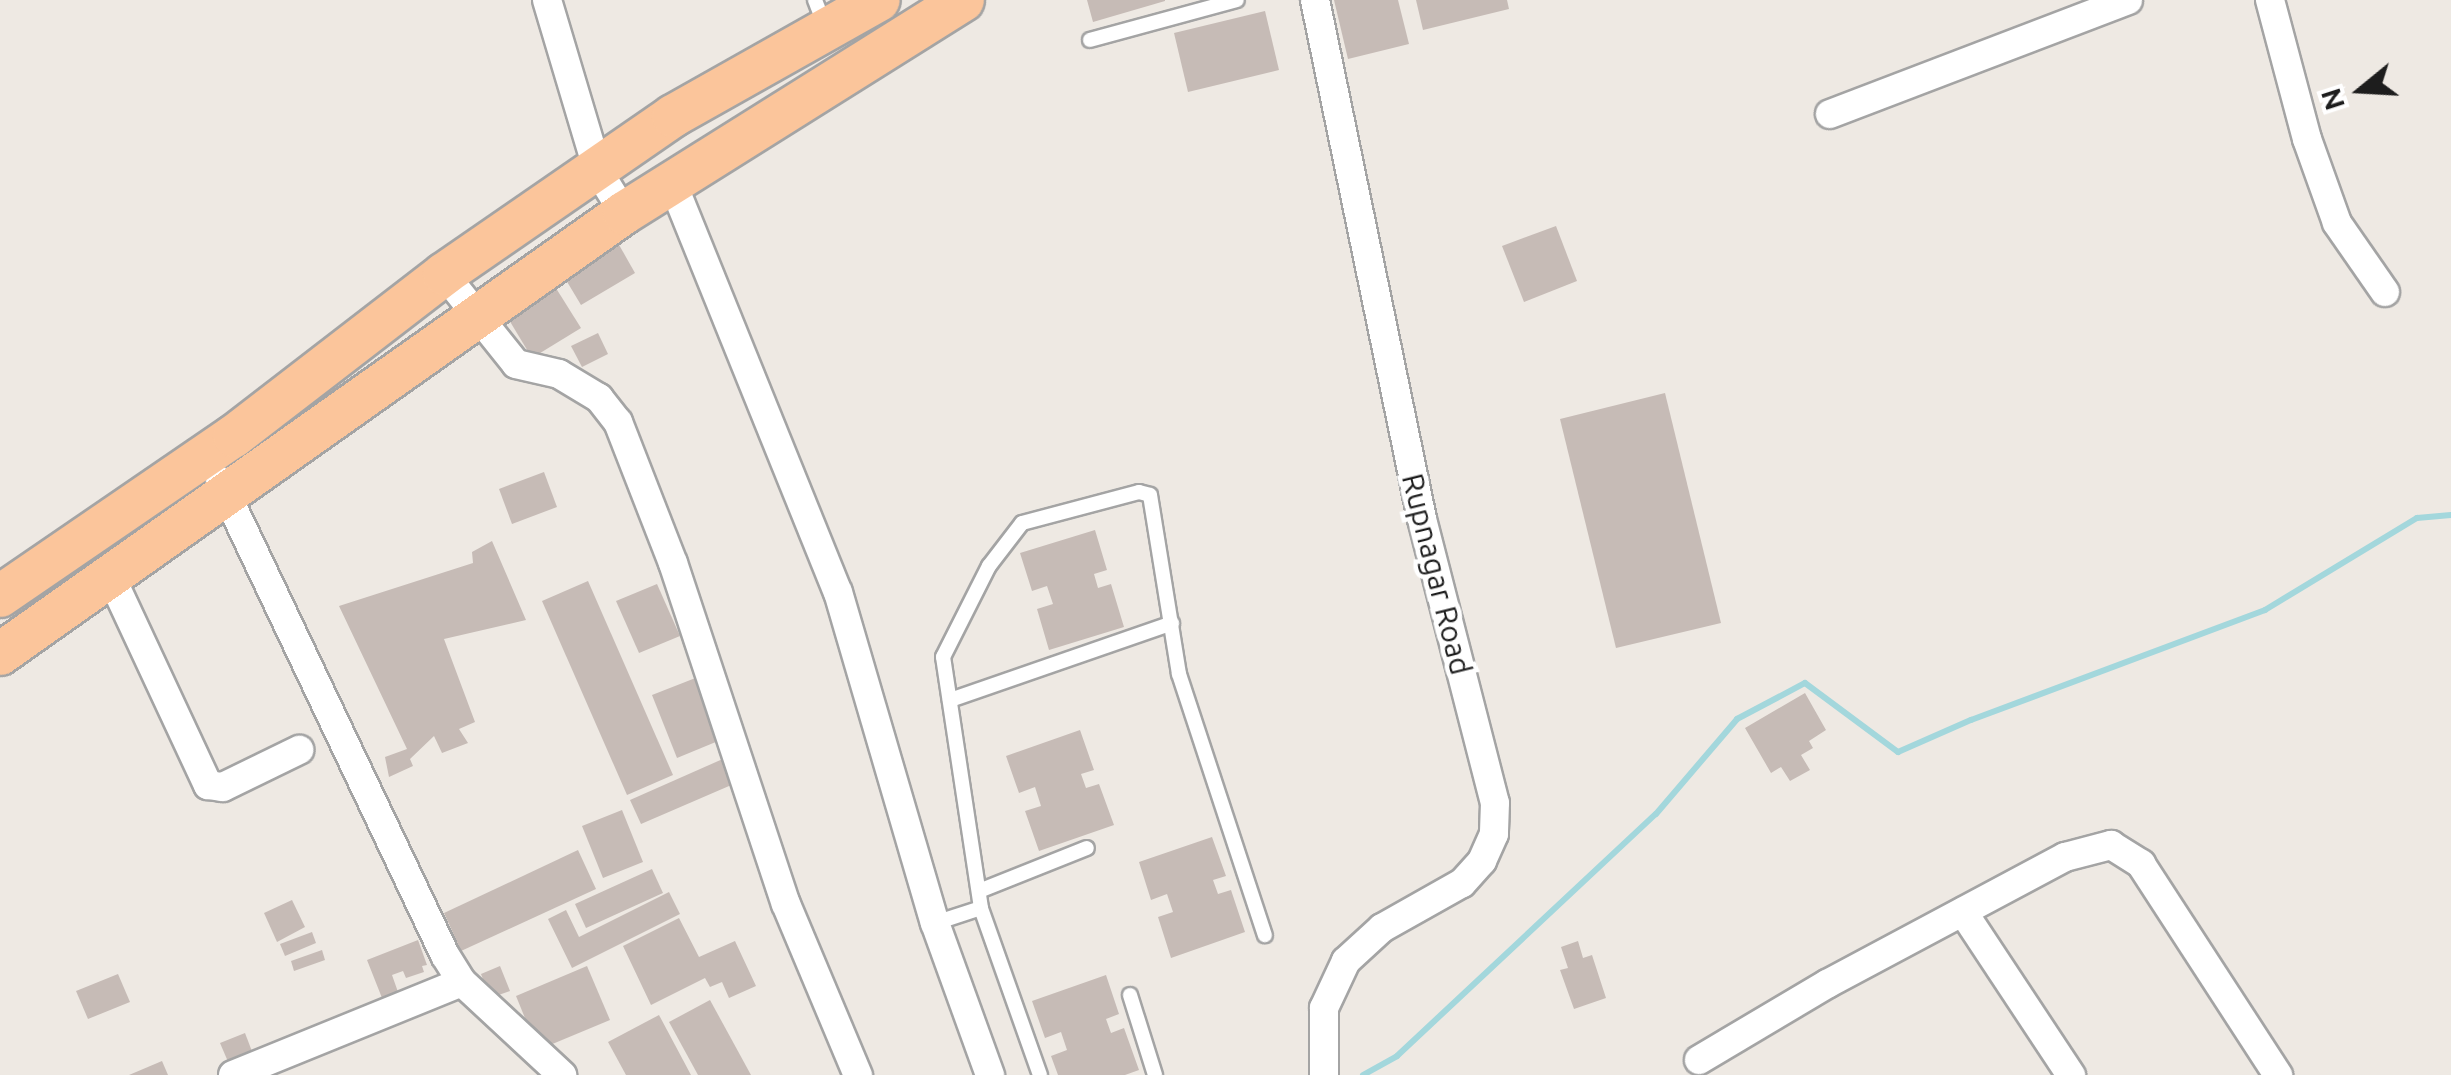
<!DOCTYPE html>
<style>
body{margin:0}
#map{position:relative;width:2451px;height:1075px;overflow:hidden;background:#eee9e3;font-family:Ubuntu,sans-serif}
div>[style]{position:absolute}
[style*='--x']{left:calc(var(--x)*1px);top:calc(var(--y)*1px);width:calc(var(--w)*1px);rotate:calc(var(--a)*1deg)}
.stream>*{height:6px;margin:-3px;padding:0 3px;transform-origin:3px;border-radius:3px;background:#a3d7dc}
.building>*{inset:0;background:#c6bbb6}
.roads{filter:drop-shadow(2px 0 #a4a4a4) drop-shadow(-2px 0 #a4a4a4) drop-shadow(0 2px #a4a4a4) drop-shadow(0 -2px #a4a4a4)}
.service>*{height:14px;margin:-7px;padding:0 7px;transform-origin:7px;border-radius:7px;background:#fff}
.minor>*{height:28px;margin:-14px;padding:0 14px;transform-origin:14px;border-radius:14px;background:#fff}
.primary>*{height:42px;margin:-21px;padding:0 21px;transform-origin:21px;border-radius:21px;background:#fbc59b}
span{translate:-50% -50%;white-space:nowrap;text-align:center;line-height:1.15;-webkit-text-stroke:9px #fff;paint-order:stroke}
.street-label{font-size:30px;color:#1d1d1d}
.north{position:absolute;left:2311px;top:40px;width:100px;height:100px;-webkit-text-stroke:8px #fff;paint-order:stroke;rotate:252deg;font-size:28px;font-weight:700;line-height:40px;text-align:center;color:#1d1d1d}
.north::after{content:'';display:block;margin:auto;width:35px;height:45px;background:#1d1d1d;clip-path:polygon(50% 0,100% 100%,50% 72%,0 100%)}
</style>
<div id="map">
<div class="stream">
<div style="--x:1363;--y:1075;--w:39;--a:-29"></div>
<div style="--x:1397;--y:1056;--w:354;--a:-43.1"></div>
<div style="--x:1656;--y:814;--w:125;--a:-49.5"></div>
<div style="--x:1737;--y:719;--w:77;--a:-27.9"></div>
<div style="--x:1805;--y:683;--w:116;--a:36.6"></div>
<div style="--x:1898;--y:752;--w:80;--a:-23.7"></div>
<div style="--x:1971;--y:720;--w:314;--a:-20.5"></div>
<div style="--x:2265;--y:610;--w:178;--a:-31.2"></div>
<div style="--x:2417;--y:518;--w:34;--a:-5"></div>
</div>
<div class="building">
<div style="clip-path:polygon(1087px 0,1165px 0,1165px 1px,1093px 22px)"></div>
<div style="clip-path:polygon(1334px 0,1398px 0,1409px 44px,1348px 59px)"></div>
<div style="clip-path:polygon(1416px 0,1507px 0,1509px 9px,1423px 30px)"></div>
<div style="clip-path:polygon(1265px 11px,1279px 70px,1188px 92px,1174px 33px)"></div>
<div style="clip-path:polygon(1556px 226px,1577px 281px,1524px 302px,1502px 246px)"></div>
<div style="clip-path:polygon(618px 243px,635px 273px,581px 305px,563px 275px)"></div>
<div style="clip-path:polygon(554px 285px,581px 328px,532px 358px,506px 315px)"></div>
<div style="clip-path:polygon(598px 333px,608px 354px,582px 367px,571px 346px)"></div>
<div style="clip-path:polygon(1665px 393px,1721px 623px,1616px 648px,1560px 419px)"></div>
<div style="clip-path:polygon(544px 472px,557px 507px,512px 524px,499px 489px)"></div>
<div style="clip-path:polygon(1095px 530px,1107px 570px,1094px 574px,1098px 588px,1111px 584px,1124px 627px,1049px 650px,1037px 609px,1053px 604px,1047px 586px,1032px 591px,1020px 553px)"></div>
<div style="clip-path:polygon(492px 541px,526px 620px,444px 639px,475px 722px,459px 729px,468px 743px,442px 753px,434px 736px,410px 759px,413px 766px,389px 777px,385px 757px,407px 749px,339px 606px,473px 563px,472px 552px)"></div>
<div style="clip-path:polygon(588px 581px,673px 775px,627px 795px,542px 601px)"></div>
<div style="clip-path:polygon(657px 584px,680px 636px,639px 653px,616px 601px)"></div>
<div style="clip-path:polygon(698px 677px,723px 739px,677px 758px,652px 695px)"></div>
<div style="clip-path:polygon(1805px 693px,1826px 730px,1809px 741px,1813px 748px,1801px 755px,1810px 770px,1790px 781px,1781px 767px,1771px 773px,1745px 728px)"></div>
<div style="clip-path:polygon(1080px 730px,1094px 770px,1081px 774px,1086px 788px,1099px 784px,1114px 825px,1039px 851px,1025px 811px,1041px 806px,1035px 787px,1019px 793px,1006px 756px)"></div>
<div style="clip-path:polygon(725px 758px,736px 783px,641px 824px,630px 800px)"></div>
<div style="clip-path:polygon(622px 810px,643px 862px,603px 878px,582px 826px)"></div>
<div style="clip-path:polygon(1212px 837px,1226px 876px,1213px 880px,1218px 894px,1231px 890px,1245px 932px,1171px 958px,1158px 917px,1173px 912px,1167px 894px,1151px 900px,1139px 862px)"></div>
<div style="clip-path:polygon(578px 850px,596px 889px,461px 951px,444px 913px)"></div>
<div style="clip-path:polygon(652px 869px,663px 893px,586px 928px,575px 904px)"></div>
<div style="clip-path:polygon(669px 892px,680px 914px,572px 968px,548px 919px,566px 910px,579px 937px)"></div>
<div style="clip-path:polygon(292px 900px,305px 927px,277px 942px,264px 913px)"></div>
<div style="clip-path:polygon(679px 918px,699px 957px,735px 941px,756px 986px,729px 998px,722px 982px,710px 987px,705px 978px,651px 1005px,623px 946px)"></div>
<div style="clip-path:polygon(312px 932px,316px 943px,285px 956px,280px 944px)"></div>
<div style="clip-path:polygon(418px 940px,427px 965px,422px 966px,424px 972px,406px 978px,403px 971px,392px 975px,398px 992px,382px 998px,367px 960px)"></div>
<div style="clip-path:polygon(1578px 941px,1583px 958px,1592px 955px,1606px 998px,1574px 1009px,1560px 970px,1568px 968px,1561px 947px)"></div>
<div style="clip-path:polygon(322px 950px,325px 960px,294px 971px,291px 961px)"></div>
<div style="clip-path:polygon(500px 966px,510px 991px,490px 998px,481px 974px)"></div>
<div style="clip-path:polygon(587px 966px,610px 1020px,538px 1050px,516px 996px)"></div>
<div style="clip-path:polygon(118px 974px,130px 1002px,88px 1019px,76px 991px)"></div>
<div style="clip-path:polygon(1106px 975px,1119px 1014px,1106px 1019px,1111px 1033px,1124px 1028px,1139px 1070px,1125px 1075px,1058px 1075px,1051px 1056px,1067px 1050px,1061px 1032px,1045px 1038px,1032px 1001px)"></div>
<div style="clip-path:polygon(710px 1000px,751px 1075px,698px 1075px,669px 1022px)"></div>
<div style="clip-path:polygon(659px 1015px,691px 1075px,626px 1075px,608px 1042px)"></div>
<div style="clip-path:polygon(245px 1033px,253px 1054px,229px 1064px,220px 1043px)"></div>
<div style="clip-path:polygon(162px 1061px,168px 1075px,129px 1075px)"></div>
</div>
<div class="roads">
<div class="service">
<div style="--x:815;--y:0;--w:26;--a:69"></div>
<div style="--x:1090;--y:40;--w:152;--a:-15.2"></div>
<div style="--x:950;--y:700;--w:235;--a:-19.1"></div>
<div style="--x:979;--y:891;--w:116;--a:-21.7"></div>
<div style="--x:935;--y:923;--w:48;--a:-18.1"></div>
<div style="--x:1130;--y:995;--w:84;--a:72.6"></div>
<div style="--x:1040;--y:1075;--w:177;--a:-109.5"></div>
<div style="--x:981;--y:908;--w:254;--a:-98.6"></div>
<div style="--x:943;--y:657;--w:102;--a:-63.2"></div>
<div style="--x:989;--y:566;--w:54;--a:-52.5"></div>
<div style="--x:1022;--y:523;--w:121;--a:-14.8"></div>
<div style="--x:1139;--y:492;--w:11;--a:15"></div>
<div style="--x:1150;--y:495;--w:181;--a:80.8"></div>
<div style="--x:1179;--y:674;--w:275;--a:71.8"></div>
</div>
<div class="minor">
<div style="--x:547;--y:0;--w:178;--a:73.4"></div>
<div style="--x:598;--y:171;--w:49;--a:58.2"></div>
<div style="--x:1315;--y:0;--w:530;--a:78.35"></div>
<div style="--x:1422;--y:519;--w:293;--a:75.6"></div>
<div style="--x:1495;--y:803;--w:31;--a:92"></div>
<div style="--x:1494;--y:834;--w:30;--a:114"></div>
<div style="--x:1482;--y:861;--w:30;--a:132"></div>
<div style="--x:1462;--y:883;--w:92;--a:150.6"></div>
<div style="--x:1382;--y:928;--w:49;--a:137.5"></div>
<div style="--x:1346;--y:961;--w:52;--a:115.1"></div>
<div style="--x:1324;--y:1008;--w:67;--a:90"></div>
<div style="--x:2270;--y:0;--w:144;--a:75.1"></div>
<div style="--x:2307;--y:139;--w:89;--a:70.3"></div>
<div style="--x:2337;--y:223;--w:84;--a:55.2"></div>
<div style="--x:1830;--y:114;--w:319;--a:-20.9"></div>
<div style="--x:672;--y:182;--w:442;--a:68"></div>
<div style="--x:838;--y:592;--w:345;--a:73.7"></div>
<div style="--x:935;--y:923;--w:162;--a:70.1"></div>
<div style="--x:444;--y:274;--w:115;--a:51.3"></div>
<div style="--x:516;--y:364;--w:44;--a:13.1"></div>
<div style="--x:559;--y:374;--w:47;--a:31"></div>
<div style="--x:599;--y:398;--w:31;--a:52"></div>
<div style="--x:618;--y:422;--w:151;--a:68.7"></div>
<div style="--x:673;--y:563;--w:359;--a:71.7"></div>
<div style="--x:786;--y:904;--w:186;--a:67.2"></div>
<div style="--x:220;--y:481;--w:525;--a:64.61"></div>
<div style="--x:445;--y:955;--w:32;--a:58"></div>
<div style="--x:462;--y:982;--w:137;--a:42.9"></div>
<div style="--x:110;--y:575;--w:232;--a:65"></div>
<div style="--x:208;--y:785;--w:15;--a:8"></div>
<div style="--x:223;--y:787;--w:85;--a:-26"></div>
<div style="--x:1963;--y:912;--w:196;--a:56.5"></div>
<div style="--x:1699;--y:1060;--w:149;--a:-30.7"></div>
<div style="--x:1827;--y:984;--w:270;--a:-28.1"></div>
<div style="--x:2065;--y:857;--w:48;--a:-14.6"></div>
<div style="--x:2111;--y:845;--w:36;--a:32"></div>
<div style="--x:2141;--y:864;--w:252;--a:57"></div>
<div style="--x:233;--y:1075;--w:247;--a:-22.1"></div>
</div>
<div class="primary">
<div style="--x:0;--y:596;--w:283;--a:-34.4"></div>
<div style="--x:234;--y:436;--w:265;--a:-37.6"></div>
<div style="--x:444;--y:274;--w:278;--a:-34.6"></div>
<div style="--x:673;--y:116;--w:236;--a:-29.4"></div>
<div style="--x:0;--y:654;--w:764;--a:-35.25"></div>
<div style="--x:624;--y:213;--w:400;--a:-32.1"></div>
</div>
</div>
<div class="street-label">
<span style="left:1437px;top:574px;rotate:76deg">Rupnagar Road</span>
</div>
<div class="north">N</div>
</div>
